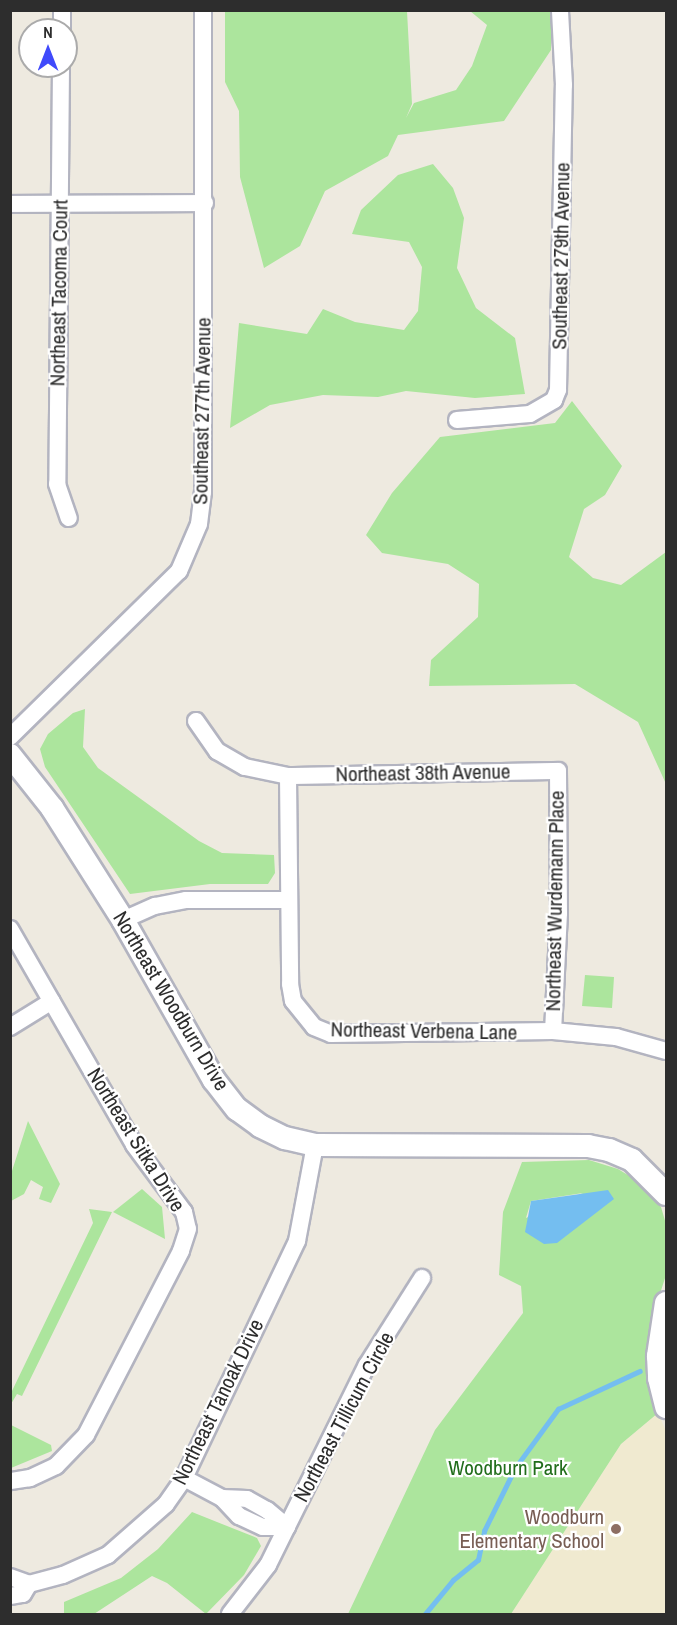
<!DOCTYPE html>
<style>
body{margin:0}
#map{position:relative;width:677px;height:1625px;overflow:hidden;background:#eeeae0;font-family:"Archivo Narrow",sans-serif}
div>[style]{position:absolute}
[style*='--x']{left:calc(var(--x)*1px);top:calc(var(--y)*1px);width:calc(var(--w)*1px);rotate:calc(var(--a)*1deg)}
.education>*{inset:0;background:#f0ead0}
.green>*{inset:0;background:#ace59d}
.water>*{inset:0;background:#74bef0}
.stream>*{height:4.5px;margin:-2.25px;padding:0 2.25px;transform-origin:2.25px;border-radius:2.25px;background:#74bef0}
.roads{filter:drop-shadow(2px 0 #b3b4c0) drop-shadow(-2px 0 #b3b4c0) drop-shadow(0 2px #b3b4c0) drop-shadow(0 -2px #b3b4c0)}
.street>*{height:16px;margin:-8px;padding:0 8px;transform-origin:8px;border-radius:8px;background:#fff}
.secondary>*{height:22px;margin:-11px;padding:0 11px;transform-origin:11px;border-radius:11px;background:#fff}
.dots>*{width:16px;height:16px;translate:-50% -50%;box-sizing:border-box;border:3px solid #fff;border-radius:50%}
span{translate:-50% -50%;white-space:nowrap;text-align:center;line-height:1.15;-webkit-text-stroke:4.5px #fff;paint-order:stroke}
.street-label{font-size:21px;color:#2d2d2d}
.park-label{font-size:21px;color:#216d1b}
.education-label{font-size:21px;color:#785e54}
.right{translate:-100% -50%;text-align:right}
.frame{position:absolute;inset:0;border:12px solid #2d2d2d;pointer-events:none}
.north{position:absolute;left:18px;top:18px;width:60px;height:60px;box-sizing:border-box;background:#fff;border:2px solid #ababab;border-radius:50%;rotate:0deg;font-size:16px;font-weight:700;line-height:24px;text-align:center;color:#2d2d2d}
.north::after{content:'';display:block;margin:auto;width:21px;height:27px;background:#404afb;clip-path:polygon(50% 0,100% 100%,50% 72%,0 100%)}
</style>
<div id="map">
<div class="education">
<div style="clip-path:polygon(658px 1413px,666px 1431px,666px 1614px,511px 1614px,621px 1444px)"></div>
</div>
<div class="green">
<div style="clip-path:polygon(225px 11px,407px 11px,412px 104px,406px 118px,414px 103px,456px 90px,472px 66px,487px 25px,470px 11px,551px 11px,551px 50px,504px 121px,398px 135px,388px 156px,325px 191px,300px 246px,264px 268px,240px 177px,239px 111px,225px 82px)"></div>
<div style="clip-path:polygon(433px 164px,453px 188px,464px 218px,457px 268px,476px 308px,515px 338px,525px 394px,475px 398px,406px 391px,378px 397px,323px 395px,270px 405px,230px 428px,239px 323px,307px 334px,323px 309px,355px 322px,404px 330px,418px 311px,422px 267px,409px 242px,352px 234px,361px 210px,398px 175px)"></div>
<div style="clip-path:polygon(572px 401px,622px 466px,605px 495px,584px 509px,569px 557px,593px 578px,621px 585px,666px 552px,666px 784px,638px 722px,575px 684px,429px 686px,431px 660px,478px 617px,479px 584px,448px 564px,382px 553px,366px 535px,392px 493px,440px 437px,555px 423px)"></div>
<div style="clip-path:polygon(85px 709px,83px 747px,98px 768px,199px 841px,222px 853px,274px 855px,275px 873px,268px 884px,210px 884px,130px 894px,45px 767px,40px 749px,48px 734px,73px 713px)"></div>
<div style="clip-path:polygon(585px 975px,614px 977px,612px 1008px,582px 1006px)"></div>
<div style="clip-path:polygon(28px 1121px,60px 1184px,51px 1203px,39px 1199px,43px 1187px,31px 1180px,24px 1194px,11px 1201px,11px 1174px)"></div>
<div style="clip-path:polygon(evenodd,589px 1160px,618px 1169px,641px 1183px,661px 1207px,666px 1224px,666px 1275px,657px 1303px,658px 1413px,621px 1444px,511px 1614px,348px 1614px,435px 1430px,523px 1313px,521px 1286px,499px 1275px,503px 1212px,522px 1162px,589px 1160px,583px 1193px,526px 1218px,531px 1201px,583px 1193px)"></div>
<div style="clip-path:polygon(142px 1189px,162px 1207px,165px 1239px,113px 1212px)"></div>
<div style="clip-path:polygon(89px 1209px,112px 1212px,22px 1396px,17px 1394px,11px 1404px,11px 1393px,93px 1223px)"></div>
<div style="clip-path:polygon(11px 1425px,51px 1445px,52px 1451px,11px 1468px)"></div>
<div style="clip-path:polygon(192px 1512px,257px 1538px,261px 1546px,244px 1575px,206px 1614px,167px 1583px,152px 1576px,94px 1614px,64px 1614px,64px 1602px,121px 1578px,158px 1549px)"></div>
</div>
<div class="water">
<div style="clip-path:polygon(608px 1190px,614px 1199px,557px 1243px,544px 1244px,525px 1232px,531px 1201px)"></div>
</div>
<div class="stream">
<div style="--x:425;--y:1614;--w:44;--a:-50.5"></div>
<div style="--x:453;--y:1580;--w:32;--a:-39"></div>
<div style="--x:478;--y:1560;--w:30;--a:-78"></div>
<div style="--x:484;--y:1531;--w:70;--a:-63.8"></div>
<div style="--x:515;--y:1468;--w:73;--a:-53.9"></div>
<div style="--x:558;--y:1409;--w:90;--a:-24.9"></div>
</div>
<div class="roads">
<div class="street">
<div style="--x:62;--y:30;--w:20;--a:-90"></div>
<div style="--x:61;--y:66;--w:418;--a:90.5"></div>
<div style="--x:57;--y:484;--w:36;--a:71"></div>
<div style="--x:10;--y:204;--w:195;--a:-0.3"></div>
<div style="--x:457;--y:420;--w:73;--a:-4.7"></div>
<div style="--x:530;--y:414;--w:28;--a:-30"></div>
<div style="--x:554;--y:400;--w:11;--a:-68"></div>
<div style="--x:558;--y:390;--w:305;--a:-88.9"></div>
<div style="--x:564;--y:85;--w:75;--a:-93.1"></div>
<div style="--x:196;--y:721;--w:37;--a:55"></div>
<div style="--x:217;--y:751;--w:32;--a:30"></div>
<div style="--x:245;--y:767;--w:44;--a:11.8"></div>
<div style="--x:288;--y:776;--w:270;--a:-1.1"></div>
<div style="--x:558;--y:771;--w:142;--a:89.6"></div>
<div style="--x:559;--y:913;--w:118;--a:92.9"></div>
<div style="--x:10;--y:737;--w:237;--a:-44.5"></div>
<div style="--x:179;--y:571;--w:51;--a:-66.9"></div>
<div style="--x:199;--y:524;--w:32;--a:-83"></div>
<div style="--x:203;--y:492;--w:482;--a:-90"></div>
<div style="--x:288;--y:776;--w:208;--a:89.4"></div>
<div style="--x:290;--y:984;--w:17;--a:80"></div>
<div style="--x:293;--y:1001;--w:33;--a:51"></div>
<div style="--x:314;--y:1027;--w:18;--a:22"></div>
<div style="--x:331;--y:1034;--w:222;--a:-0.8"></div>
<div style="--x:553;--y:1031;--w:63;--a:5.4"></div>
<div style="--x:616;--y:1037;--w:52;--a:15.6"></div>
<div style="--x:123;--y:920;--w:35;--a:-24"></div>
<div style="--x:155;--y:906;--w:32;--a:-11"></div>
<div style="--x:186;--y:900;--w:103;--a:0"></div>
<div style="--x:10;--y:929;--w:249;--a:60.1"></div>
<div style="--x:134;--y:1145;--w:84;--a:53.3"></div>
<div style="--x:184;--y:1212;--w:17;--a:77"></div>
<div style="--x:188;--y:1229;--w:23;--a:108"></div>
<div style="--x:181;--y:1251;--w:207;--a:117.3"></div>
<div style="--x:86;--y:1435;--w:43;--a:134.1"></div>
<div style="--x:56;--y:1466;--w:29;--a:155"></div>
<div style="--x:30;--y:1478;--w:20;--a:171"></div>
<div style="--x:10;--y:1027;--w:49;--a:-31.8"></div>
<div style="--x:184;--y:1478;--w:43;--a:27.8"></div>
<div style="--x:222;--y:1498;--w:25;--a:47"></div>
<div style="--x:239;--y:1516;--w:26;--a:25"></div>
<div style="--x:263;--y:1527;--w:24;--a:0"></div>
<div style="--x:222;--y:1498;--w:25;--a:2"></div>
<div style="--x:247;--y:1499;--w:23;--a:29"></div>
<div style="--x:267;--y:1510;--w:26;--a:40"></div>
<div style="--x:10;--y:1577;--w:20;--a:20"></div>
<div style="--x:29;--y:1584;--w:35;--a:-15"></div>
<div style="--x:63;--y:1575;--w:49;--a:-24"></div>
<div style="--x:108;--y:1555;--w:77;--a:-41.3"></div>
<div style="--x:166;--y:1504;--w:32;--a:-55"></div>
<div style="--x:184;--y:1478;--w:263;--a:-64.5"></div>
<div style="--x:297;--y:1241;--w:98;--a:-79.4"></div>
<div style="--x:10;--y:1596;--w:13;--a:-9"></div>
<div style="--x:23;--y:1594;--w:12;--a:-59"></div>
<div style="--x:230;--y:1614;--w:62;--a:-52.2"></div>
<div style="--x:268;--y:1565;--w:223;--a:-63.7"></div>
<div style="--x:367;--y:1365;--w:103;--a:-57.7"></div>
</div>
<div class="secondary">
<div style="--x:10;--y:755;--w:68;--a:51.6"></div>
<div style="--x:52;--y:808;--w:133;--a:57.6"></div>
<div style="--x:123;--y:920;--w:184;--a:60.4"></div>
<div style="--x:214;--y:1080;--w:37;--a:52"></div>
<div style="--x:237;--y:1109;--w:29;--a:36"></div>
<div style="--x:260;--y:1126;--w:28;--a:26"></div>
<div style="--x:285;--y:1138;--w:31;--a:13"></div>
<div style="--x:315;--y:1145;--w:273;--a:0.2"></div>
<div style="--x:588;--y:1146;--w:21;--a:11"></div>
<div style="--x:609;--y:1150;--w:25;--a:23"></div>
<div style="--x:632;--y:1160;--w:48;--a:45"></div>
<div style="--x:666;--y:1303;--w:54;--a:98.6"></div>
<div style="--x:658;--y:1356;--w:22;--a:87"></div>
<div style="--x:659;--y:1378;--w:30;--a:76"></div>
</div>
</div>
<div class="dots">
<div style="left:616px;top:1529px;background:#8d6e63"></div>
</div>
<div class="street-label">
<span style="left:561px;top:256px;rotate:-89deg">Southeast 279th Avenue</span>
<span style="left:59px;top:293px;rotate:-89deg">Northeast Tacoma Court</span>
<span style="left:202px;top:411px;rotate:-89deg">Southeast 277th Avenue</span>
<span style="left:423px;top:773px;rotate:-1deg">Northeast 38th Avenue</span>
<span style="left:555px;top:901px;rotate:-89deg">Northeast Wurdemann Place</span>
<span style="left:171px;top:1001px;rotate:59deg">Northeast Woodburn Drive</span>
<span style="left:424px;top:1031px;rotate:1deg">Northeast Verbena Lane</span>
<span style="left:136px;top:1140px;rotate:58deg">Northeast Sitka Drive</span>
<span style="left:218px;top:1402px;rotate:-64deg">Northeast Tanoak Drive</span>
<span style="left:344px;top:1417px;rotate:-62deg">Northeast Tillicum Circle</span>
</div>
<div class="park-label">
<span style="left:508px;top:1468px">Woodburn Park</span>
</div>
<div class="education-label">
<span class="right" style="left:604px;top:1529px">Woodburn<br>Elementary School</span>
</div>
<div class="frame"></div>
<div class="north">N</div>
</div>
